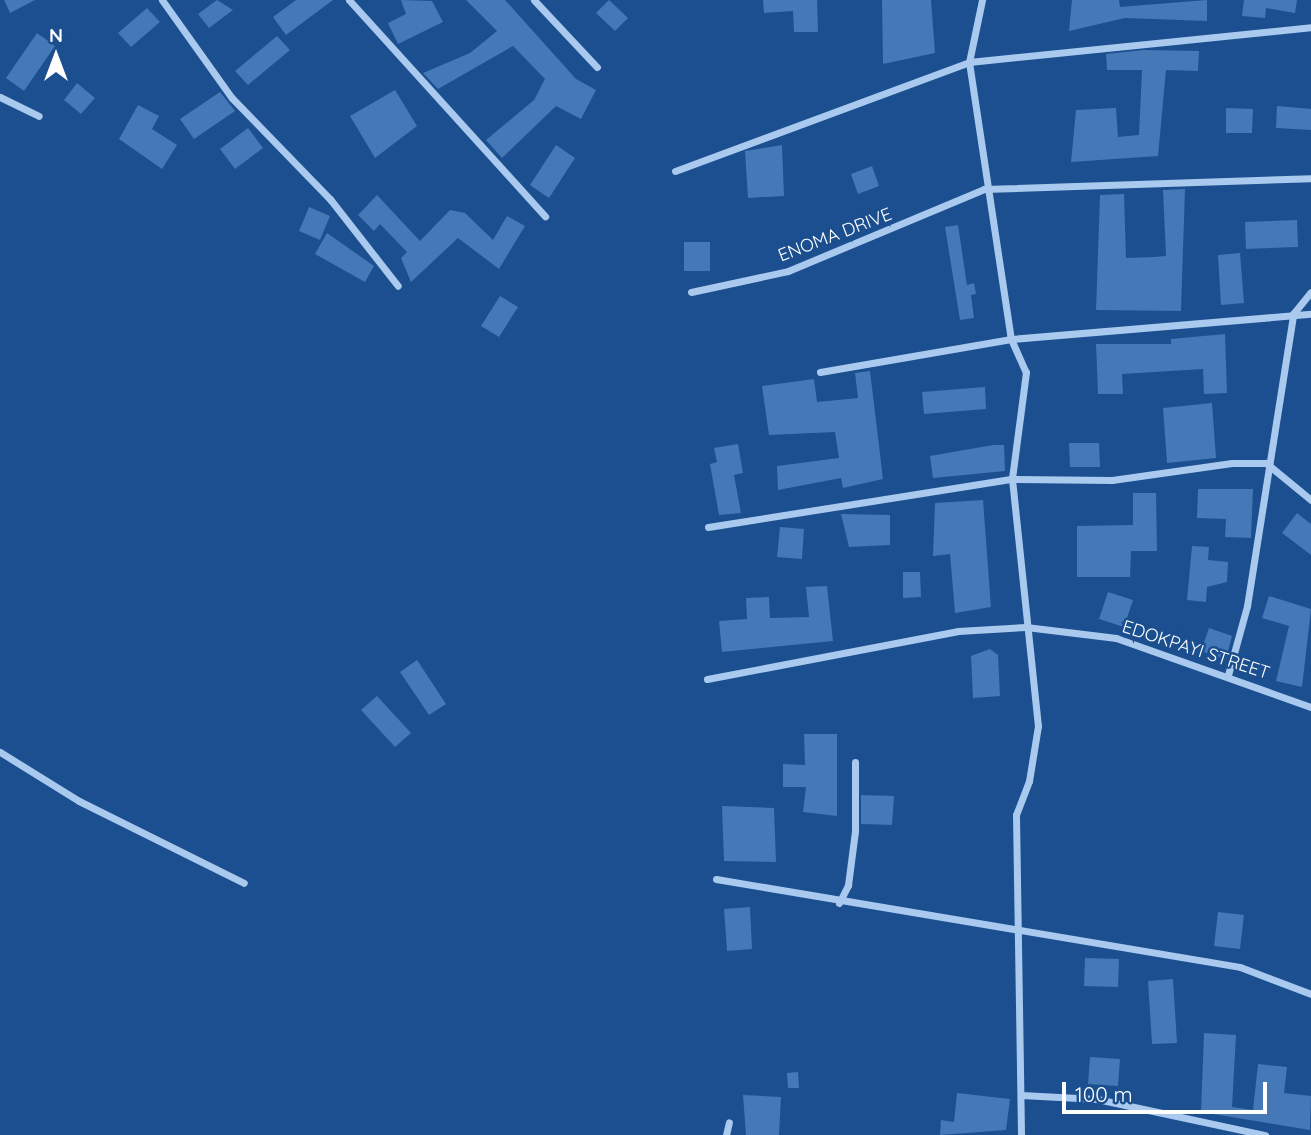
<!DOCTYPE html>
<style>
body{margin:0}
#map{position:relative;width:1311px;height:1135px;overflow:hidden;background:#1b4f8f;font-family:Quicksand,sans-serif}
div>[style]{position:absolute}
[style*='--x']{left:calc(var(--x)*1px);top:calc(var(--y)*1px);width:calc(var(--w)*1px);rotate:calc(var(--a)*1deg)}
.building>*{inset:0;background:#4478b7}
.minor>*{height:7px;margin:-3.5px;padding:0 3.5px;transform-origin:3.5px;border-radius:3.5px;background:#a9c9ee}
span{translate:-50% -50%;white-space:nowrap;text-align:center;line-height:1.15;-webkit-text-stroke:5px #1b4f8f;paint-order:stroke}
.street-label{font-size:18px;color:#fff}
.north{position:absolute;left:21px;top:21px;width:70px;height:70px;-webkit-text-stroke:5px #1b4f8f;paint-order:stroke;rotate:0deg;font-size:19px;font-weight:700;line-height:28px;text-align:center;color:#fff}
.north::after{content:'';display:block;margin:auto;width:24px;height:32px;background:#fff;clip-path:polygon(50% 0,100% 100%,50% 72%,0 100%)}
.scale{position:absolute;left:1062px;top:1082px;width:205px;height:32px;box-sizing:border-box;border:4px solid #fff;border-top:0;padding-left:9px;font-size:21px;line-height:24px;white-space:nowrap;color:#fff;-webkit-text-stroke:5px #1b4f8f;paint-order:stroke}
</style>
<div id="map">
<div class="building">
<div style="clip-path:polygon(4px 0,35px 0,10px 13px)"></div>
<div style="clip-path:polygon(217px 0,233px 10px,209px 28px,198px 14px)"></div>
<div style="clip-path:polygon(296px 0,333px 0,286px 35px,273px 17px)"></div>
<div style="clip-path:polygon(401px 0,432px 1px,443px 22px,398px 44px,388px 23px,406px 14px)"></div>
<div style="clip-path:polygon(466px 0,505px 0,576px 79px,596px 90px,581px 119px,556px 106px,502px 158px,486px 140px,534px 100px,545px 79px,513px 46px,438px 89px,423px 73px,470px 53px,497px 31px)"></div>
<div style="clip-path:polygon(609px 0,628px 18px,615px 31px,596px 13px)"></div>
<div style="clip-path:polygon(763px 0,817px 0,818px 32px,794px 32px,793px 11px,764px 13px)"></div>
<div style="clip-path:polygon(882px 0,931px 0,935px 53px,883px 64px)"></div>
<div style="clip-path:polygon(1072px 0,1119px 0,1120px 7px,1207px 0,1207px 21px,1125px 18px,1069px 31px)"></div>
<div style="clip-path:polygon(1244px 0,1297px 0,1295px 13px,1266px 8px,1265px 18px,1242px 16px)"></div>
<div style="clip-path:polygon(147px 8px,160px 22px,131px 47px,118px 33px)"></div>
<div style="clip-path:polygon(37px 33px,55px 46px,24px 91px,6px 78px)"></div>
<div style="clip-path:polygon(277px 36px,290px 50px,248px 85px,235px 71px)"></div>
<div style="clip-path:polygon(1144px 50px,1199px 51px,1198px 71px,1166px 70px,1158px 156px,1071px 162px,1076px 110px,1116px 108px,1118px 137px,1139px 135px,1142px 70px,1107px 70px,1106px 54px)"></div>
<div style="clip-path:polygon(77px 83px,95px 98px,81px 114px,64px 100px)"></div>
<div style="clip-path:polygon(395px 90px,417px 126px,375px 158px,350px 116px)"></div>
<div style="clip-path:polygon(220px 92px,235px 111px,194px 139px,180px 119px)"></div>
<div style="clip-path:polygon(138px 105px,159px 116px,152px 129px,177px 145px,162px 169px,119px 139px)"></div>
<div style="clip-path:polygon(1277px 106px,1311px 109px,1311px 130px,1276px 128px)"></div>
<div style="clip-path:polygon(1226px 108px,1253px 109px,1252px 133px,1226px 133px)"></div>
<div style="clip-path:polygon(248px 128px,263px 148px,235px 169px,220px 149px)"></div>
<div style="clip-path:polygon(556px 145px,575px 158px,549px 198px,530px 185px)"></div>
<div style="clip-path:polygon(782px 145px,784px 196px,748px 198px,745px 151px)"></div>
<div style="clip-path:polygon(872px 166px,879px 186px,858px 194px,851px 174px)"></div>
<div style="clip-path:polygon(1185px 189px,1181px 311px,1096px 310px,1100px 195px,1124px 194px,1126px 258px,1154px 257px,1166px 256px,1163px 190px)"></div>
<div style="clip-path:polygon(377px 195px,420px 241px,450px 210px,465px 213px,493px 240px,507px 216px,525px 226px,499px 269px,458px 238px,411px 282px,401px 258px,407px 252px,380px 224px,374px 231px,358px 215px)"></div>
<div style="clip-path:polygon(309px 207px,330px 216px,320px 240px,299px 231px)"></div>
<div style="clip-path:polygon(1297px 220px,1298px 247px,1246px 249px,1245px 222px)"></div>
<div style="clip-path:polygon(958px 225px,967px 285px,974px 283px,976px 294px,971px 295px,974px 318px,960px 320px,945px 227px)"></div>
<div style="clip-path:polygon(327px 233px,374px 266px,365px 282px,315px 254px)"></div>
<div style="clip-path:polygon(684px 242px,710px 242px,710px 271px,684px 271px)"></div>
<div style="clip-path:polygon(1240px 253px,1244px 303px,1221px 305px,1218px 255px)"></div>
<div style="clip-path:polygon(500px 296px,518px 307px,499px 337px,481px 326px)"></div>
<div style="clip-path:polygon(1225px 334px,1227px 393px,1204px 394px,1203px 369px,1122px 374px,1123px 394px,1098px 394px,1096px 344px,1171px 344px,1171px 339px)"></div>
<div style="clip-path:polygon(870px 371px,883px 479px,843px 488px,841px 478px,778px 490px,777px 466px,839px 458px,835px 432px,769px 435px,762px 386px,814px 379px,817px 402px,858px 398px,855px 373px)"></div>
<div style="clip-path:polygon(985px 387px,986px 409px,924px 414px,922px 392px)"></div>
<div style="clip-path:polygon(1212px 403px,1216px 458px,1167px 463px,1163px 408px)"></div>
<div style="clip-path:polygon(1069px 443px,1099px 443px,1100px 467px,1070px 467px)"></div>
<div style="clip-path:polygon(738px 444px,743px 473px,734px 475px,741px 513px,719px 515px,710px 464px,717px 462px,714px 448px)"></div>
<div style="clip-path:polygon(993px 445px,1004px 445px,1005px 471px,933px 478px,930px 456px)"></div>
<div style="clip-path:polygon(1198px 489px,1253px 489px,1251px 538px,1225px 537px,1226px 519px,1197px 518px)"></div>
<div style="clip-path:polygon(1133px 493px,1156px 493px,1157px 551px,1131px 551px,1130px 577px,1077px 577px,1077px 526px,1133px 525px)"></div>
<div style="clip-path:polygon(983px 500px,991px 607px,955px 613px,950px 554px,933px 556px,935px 503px)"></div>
<div style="clip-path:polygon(1297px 513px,1311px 524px,1311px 555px,1282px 533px)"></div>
<div style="clip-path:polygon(841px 514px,890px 515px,890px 545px,849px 547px)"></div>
<div style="clip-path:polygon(780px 527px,804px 529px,802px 559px,777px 557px)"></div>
<div style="clip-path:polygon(1192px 546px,1209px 547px,1208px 560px,1228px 562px,1227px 582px,1207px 587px,1206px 602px,1187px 600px)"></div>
<div style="clip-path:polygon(903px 572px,920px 572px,921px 597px,903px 598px)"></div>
<div style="clip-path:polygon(827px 586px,833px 641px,722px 652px,719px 621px,747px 619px,746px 598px,769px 597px,770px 618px,809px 617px,806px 587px)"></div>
<div style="clip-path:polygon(1108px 592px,1133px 600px,1124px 627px,1099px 619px)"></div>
<div style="clip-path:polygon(1269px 596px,1311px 609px,1302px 687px,1276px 681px,1289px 626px,1262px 618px)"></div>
<div style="clip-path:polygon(1209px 628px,1232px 636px,1226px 659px,1201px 651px)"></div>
<div style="clip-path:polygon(990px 649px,998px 655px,1000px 696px,973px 698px,971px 656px)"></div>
<div style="clip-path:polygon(417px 660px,446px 704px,429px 715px,400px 672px)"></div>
<div style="clip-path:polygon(377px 696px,411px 733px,395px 747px,361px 710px)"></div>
<div style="clip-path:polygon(804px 734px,837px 734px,837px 816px,803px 812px,806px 787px,783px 787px,783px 764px,805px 765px)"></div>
<div style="clip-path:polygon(861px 795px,894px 796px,892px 825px,861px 824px)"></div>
<div style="clip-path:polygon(722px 806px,774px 808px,776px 862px,724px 861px)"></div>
<div style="clip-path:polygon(750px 907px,752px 949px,727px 951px,724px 909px)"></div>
<div style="clip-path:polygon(1218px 912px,1244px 915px,1240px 949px,1214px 946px)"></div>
<div style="clip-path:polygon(1085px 958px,1119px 959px,1118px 987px,1084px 986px)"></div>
<div style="clip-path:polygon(1173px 979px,1177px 1043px,1152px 1044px,1148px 981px)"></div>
<div style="clip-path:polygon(1204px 1033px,1236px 1035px,1232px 1107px,1253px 1110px,1258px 1064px,1287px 1067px,1284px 1093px,1311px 1096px,1310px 1130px,1201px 1112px)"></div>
<div style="clip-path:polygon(1090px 1057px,1120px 1059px,1118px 1086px,1088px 1084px)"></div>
<div style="clip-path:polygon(798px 1072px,799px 1088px,788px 1088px,787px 1073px)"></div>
<div style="clip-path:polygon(957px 1093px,1010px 1099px,1006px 1130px,940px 1135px,941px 1120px,954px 1122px)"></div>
<div style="clip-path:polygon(743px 1095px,781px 1097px,779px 1135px,746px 1135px)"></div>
</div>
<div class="minor">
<div style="--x:162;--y:0;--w:120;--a:54.5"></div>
<div style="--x:232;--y:98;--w:141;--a:45.9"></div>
<div style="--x:330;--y:199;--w:110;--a:52"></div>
<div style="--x:349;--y:0;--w:292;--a:47.8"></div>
<div style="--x:534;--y:0;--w:92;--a:46.8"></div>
<div style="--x:982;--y:0;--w:63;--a:101.8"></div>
<div style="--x:969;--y:62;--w:280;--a:81.4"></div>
<div style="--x:1011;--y:339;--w:36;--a:66"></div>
<div style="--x:1026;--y:372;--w:108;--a:97.5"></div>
<div style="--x:1012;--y:479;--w:248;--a:84"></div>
<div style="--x:1038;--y:726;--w:56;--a:99.3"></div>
<div style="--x:1029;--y:781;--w:36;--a:111"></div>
<div style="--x:1016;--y:815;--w:320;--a:89.1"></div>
<div style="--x:0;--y:97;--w:43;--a:26"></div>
<div style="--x:675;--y:171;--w:314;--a:-20.3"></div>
<div style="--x:969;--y:62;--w:344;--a:-5.8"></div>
<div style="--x:691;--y:292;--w:99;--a:-12.2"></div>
<div style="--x:788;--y:271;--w:212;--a:-22.7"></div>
<div style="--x:984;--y:189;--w:327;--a:-1.9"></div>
<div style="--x:820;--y:372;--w:194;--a:-9.8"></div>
<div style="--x:1011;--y:339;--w:301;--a:-4.8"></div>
<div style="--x:708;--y:527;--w:308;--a:-9"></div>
<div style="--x:1012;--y:479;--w:100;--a:0.6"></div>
<div style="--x:1112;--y:480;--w:121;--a:-8.1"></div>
<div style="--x:1232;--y:463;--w:34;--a:0"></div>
<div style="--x:1266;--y:463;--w:58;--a:39.4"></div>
<div style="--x:1228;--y:675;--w:72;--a:-74.6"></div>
<div style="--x:1247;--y:606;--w:296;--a:-81"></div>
<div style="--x:1293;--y:314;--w:28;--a:-51"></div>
<div style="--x:707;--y:679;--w:256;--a:-10.8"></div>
<div style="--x:958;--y:631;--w:68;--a:-3.4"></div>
<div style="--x:1026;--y:627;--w:91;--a:7"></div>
<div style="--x:1116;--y:638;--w:207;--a:19.5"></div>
<div style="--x:0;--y:752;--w:93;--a:31.8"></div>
<div style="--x:79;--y:801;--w:184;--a:26.4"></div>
<div style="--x:716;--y:879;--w:531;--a:9.53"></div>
<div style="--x:1240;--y:967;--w:76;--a:20.8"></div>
<div style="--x:839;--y:903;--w:20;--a:-63"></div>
<div style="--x:848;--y:885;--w:54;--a:-82.6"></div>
<div style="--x:855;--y:831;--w:69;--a:-90"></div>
<div style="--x:1021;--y:1095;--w:76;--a:3"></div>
<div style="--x:1097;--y:1099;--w:172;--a:12.1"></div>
<div style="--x:726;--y:1135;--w:13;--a:-77"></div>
</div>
<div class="street-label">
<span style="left:835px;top:235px;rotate:-21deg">ENOMA DRIVE</span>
<span style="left:1196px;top:650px;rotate:18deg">EDOKPAYI STREET</span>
</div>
<div class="north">N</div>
<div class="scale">100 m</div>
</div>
